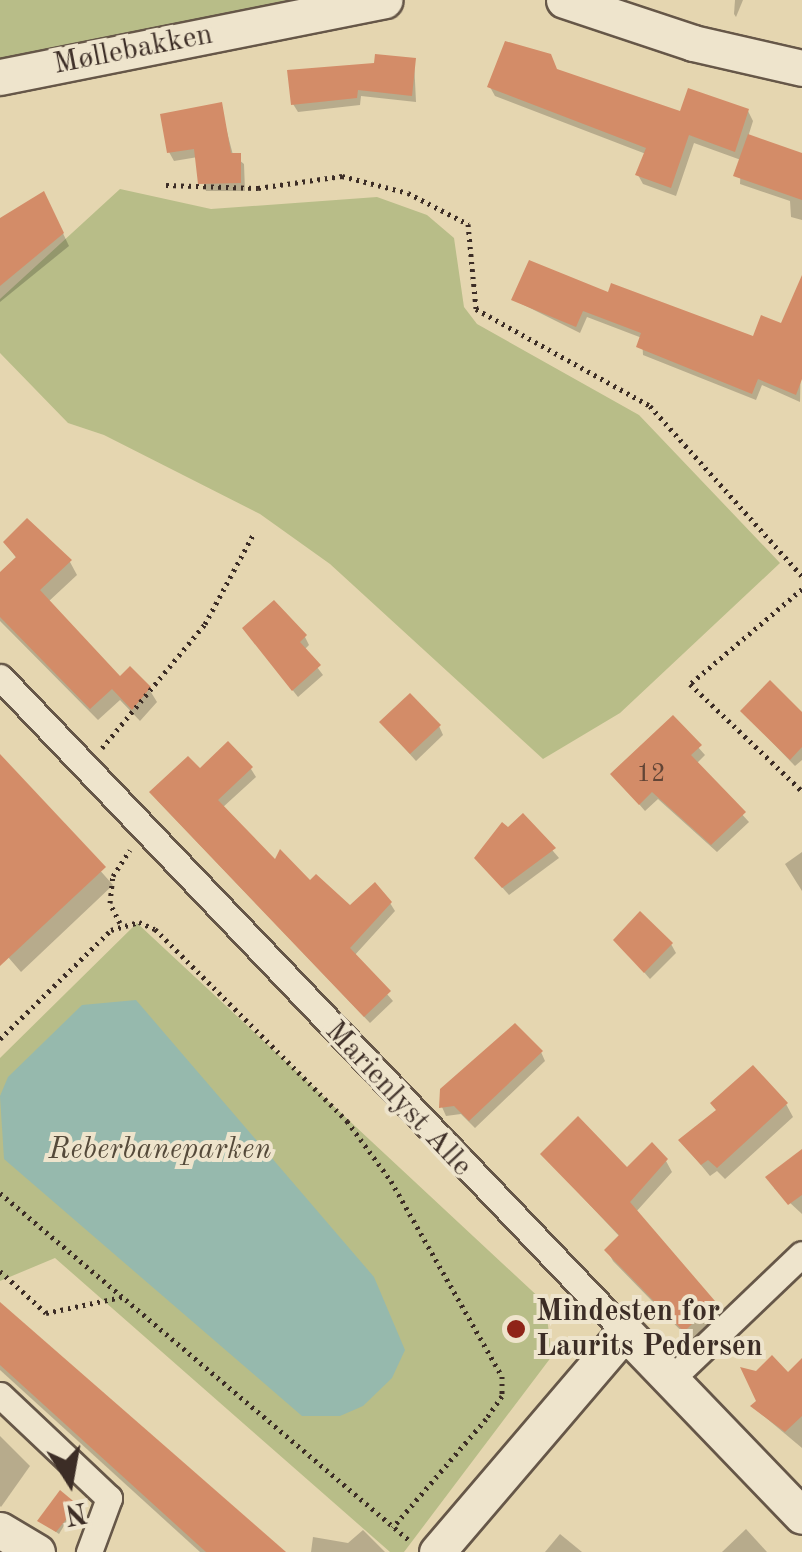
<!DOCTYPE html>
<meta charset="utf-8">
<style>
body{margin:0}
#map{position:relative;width:802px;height:1552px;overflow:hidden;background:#e5d6b0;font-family:"Old Standard TT",serif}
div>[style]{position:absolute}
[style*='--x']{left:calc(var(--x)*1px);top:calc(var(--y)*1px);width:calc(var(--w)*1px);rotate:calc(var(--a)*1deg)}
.green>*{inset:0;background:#b8bd88}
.water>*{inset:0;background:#96b9ad}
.shadow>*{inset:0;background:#0003}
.building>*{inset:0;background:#d38c68}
.path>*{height:5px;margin-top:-2.5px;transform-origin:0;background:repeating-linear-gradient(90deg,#3c2d26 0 2.5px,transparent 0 7.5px)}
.roads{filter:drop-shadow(2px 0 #665748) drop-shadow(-2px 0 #665748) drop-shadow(0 2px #665748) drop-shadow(0 -2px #665748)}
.street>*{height:25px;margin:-12.5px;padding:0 12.5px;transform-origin:12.5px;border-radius:12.5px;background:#eee4cc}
.secondary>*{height:35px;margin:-17.5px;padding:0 17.5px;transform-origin:17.5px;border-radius:17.5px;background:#eee4cc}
.dots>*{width:28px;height:28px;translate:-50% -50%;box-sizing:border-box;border:5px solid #eee4cc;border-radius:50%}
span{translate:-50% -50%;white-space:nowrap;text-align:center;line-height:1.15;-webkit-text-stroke:8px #eee4cc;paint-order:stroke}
.number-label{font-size:25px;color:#624536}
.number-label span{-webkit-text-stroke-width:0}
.street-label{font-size:30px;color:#3c2d26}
.park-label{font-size:30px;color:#554a3a;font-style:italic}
.poi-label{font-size:30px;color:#3c2d26;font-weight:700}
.left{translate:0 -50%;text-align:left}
.north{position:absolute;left:20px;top:1432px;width:100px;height:100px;-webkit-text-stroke:8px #eee4cc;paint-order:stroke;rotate:169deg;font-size:28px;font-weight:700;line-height:40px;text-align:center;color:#3c2d26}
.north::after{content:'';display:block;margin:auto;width:35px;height:45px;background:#3c2d26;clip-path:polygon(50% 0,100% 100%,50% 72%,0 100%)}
</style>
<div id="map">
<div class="green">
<div style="clip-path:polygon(0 0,288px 0,0 59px)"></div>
<div style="clip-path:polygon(120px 189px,211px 209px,377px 197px,427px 215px,454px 238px,464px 307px,477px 324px,639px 415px,780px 563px,620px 713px,543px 759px,330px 564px,260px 514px,104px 435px,68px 423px,0 353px,0 299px)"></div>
<div style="clip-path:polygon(137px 923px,545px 1303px,552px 1356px,404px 1552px,390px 1552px,55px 1258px,0 1281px,0 1058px)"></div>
</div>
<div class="water">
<div style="clip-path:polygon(136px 1000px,374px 1277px,405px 1350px,392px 1378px,363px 1406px,340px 1416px,302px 1416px,4px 1159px,0 1096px,8px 1077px,82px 1005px)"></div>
</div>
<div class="shadow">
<div style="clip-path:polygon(735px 0,743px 0,736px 17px,734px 14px)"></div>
<div style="clip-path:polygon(414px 60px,416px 102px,361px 96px,360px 105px,298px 112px,293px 104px)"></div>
<div style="clip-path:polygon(557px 72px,681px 114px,748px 111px,753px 121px,748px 137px,802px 155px,802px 220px,791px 217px,790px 201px,740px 184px,741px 160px,694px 143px,676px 196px,643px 184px,638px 175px,646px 154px,495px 96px,490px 87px)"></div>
<div style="clip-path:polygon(220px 105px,233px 155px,244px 164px,245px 191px,206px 191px,198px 157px,174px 161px,169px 152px)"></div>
<div style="clip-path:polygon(50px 206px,69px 246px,0 302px,0 221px)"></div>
<div style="clip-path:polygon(609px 296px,754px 339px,802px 317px,800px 402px,762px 385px,756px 400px,643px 355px,642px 338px,587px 317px,580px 333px,514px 300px)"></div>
<div style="clip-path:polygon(6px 543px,70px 562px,77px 575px,48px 602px,120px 679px,149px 689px,157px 702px,140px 721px,120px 700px,98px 720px,0 621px,0 576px,17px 559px)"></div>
<div style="clip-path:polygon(250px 636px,305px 637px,309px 645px,304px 650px,323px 675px,298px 697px)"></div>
<div style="clip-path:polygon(743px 712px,802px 715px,802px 760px,795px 766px)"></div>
<div style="clip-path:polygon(673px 719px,705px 755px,696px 764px,749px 822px,717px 852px,658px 799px,645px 811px,614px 775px)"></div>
<div style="clip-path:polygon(382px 723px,439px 726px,443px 735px,416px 761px)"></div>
<div style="clip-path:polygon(0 758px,113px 885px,21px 972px,8px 957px,0 965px)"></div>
<div style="clip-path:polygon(251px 769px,256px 777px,222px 808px,276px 863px,350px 908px,390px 903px,395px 911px,354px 956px,393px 1001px,370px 1023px,157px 800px,200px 772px)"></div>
<div style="clip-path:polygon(523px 816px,559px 858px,509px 895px,477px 859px)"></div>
<div style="clip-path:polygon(802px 852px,802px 891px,785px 864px)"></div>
<div style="clip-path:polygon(616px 940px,671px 944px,676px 953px,650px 979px)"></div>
<div style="clip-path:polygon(541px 1052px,545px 1061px,475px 1128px,461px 1114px,446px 1116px,442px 1107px)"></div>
<div style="clip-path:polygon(786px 1104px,793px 1117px,725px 1179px,717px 1171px,710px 1176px,681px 1141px)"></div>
<div style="clip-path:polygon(802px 1152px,802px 1214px,774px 1188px)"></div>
<div style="clip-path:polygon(543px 1155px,627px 1170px,666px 1161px,672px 1172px,635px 1213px,719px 1314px,691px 1341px,613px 1261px,607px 1250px,620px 1237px)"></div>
<div style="clip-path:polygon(0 1305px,282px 1552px,200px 1552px,0 1370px)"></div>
<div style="clip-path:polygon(788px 1375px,802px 1380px,802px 1448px,753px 1407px)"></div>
<div style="clip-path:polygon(0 1436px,30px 1466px,1px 1507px,0 1506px)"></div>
<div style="clip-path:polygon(76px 1506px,59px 1534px,40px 1521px)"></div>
<div style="clip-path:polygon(746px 1529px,767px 1552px,722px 1552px)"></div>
<div style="clip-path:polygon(363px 1530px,385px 1552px,311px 1552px,313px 1537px,348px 1543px)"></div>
<div style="clip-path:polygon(560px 1534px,582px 1552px,545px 1552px)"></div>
</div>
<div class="building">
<div style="clip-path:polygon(505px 41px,551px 54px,557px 69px,680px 111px,688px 88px,749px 109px,735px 152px,689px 135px,671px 188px,635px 175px,646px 148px,487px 87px)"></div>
<div style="clip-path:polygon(375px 54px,416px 58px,412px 96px,358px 90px,357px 98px,291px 105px,287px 70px,374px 63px)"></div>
<div style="clip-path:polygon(222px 102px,231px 153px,241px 153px,241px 183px,198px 184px,194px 149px,167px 153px,160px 114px)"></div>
<div style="clip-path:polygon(748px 134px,802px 153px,802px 200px,733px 176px)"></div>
<div style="clip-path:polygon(44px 191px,64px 233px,0 286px,0 218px)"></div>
<div style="clip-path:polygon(529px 260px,608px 292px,611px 283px,753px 336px,761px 315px,781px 323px,802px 275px,802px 379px,796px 395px,758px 379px,752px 394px,636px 347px,641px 333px,583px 311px,576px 327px,511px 300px)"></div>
<div style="clip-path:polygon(27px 518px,72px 560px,40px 590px,120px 676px,130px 666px,151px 687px,132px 710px,112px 689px,90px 709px,0 617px,0 572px,16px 557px,3px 542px)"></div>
<div style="clip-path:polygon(274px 600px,307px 635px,300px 642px,321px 665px,292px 691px,242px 628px)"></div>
<div style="clip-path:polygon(770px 680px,802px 712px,802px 747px,790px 760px,740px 711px)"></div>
<div style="clip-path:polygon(410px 693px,441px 725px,410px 754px,379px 722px)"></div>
<div style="clip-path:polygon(673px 715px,702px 745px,691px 755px,746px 812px,711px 845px,652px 792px,639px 805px,610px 774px)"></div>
<div style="clip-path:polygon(228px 741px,253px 767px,218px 800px,275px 859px,280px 849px,310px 880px,316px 874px,350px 905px,375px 882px,392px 902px,350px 948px,391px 991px,364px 1017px,149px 792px,188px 756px,200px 768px)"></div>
<div style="clip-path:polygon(0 754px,106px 867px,0 966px)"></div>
<div style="clip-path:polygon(523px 813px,556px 848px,502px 888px,474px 858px,502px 822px,508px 827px)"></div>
<div style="clip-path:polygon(640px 911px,673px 943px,644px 973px,613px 940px)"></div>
<div style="clip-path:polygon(515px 1023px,543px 1051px,469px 1121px,454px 1106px,439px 1108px,440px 1089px)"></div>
<div style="clip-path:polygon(753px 1065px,788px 1103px,717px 1168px,708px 1160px,701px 1165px,678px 1140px,716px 1110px,710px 1103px)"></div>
<div style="clip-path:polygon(578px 1116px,627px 1167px,652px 1142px,668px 1159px,630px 1202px,715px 1301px,684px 1332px,604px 1250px,619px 1235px,540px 1154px)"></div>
<div style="clip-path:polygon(802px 1149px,802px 1195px,788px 1205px,765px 1177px)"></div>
<div style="clip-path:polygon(0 1302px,166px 1447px,286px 1552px,206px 1552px,0 1365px)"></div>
<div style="clip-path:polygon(772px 1355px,788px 1372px,802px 1358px,802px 1416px,785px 1432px,750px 1406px,756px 1401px,740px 1367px,756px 1371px)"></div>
<div style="clip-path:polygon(60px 1490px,78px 1505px,56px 1532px,37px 1521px)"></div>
</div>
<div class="path">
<div style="--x:166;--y:185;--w:92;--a:1.9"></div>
<div style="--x:258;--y:188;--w:85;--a:-8.1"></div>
<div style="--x:342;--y:176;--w:68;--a:14.4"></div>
<div style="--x:408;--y:193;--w:68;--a:27.3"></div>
<div style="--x:468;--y:224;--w:85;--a:84.6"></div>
<div style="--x:476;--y:309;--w:199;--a:29.1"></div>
<div style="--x:650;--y:406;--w:228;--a:48.2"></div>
<div style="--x:802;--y:589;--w:147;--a:139.7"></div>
<div style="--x:690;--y:684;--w:155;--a:43.7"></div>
<div style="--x:102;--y:748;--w:161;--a:-50.3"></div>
<div style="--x:205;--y:624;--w:101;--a:-61.7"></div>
<div style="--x:120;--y:923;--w:22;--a:-117"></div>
<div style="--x:110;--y:903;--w:27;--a:-84"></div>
<div style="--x:113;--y:876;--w:31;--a:-57"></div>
<div style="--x:0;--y:1039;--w:156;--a:-44.5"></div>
<div style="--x:111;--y:930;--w:29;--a:-16"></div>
<div style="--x:139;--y:922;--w:17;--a:24"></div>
<div style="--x:155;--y:929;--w:272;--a:45"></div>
<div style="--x:347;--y:1121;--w:74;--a:53.7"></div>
<div style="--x:391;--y:1181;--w:224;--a:60.4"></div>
<div style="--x:502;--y:1376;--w:20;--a:90"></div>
<div style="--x:502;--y:1396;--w:28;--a:125"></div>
<div style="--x:486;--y:1419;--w:143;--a:130.7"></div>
<div style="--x:0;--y:1193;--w:538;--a:40.32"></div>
<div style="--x:0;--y:1271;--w:62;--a:42.4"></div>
<div style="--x:46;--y:1313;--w:78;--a:-11.9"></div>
</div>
<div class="roads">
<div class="street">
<div style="--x:0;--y:677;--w:905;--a:46.34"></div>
<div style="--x:670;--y:1380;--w:182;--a:-43.7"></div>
<div style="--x:0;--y:1395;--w:150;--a:43.4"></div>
<div style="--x:109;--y:1498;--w:58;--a:110.3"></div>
</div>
<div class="secondary">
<div style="--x:564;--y:0;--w:136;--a:18.4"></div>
<div style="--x:693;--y:43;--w:112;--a:12.9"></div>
<div style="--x:0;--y:77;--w:392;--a:-11.3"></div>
<div style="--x:0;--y:1530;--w:43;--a:30.7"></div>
<div style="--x:437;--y:1552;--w:289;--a:-49.5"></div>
<div style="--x:625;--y:1332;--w:255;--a:46.1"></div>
</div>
</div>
<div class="dots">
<div style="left:516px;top:1329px;background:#8f2418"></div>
</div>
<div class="number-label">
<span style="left:651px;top:775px">12</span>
</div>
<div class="street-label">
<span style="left:133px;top:50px;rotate:-11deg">Møllebakken</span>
<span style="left:398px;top:1099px;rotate:47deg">Marienlyst Alle</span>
</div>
<div class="park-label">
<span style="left:160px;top:1150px">Reberbaneparken</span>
</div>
<div class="poi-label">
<span class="left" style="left:536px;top:1329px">Mindesten for<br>Laurits Pedersen</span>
</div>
<div class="north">N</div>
</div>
